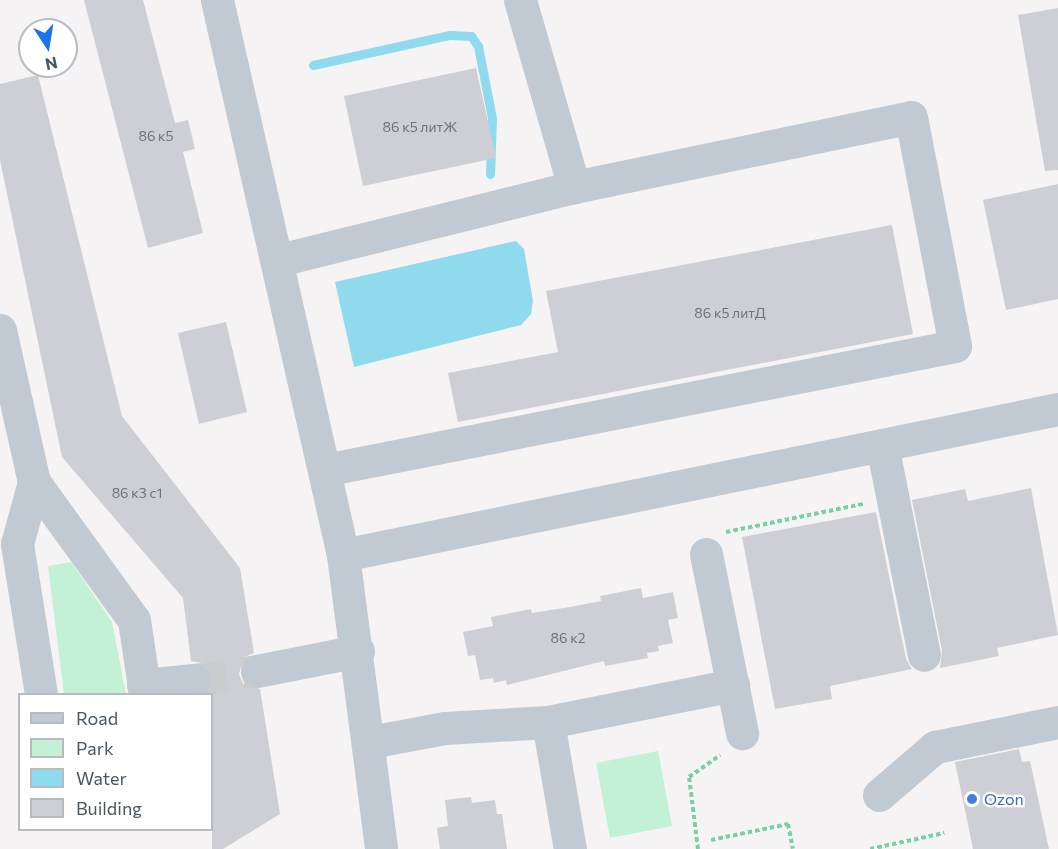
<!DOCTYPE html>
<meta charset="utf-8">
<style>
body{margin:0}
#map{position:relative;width:1058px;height:849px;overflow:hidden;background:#f5f3f3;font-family:Commissioner,sans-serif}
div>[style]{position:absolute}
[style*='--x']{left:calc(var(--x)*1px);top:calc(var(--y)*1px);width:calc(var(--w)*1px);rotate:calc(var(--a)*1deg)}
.green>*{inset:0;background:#c3f1d5}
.water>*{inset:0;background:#90daee}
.stream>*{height:9px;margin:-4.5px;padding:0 4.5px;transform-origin:4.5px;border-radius:4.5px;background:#90daee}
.building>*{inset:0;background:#cdcfd5}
.minor-tunnel>*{height:33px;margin-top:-16.5px;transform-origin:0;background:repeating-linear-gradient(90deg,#caccce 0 33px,transparent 0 49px)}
.path>*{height:4px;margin-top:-2px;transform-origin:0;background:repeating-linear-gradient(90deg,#7ad0a6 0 4.5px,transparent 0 7.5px)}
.minor>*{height:33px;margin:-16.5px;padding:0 16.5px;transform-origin:16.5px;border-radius:16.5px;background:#c1cad2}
.dots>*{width:16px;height:16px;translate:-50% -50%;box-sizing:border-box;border:3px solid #fff;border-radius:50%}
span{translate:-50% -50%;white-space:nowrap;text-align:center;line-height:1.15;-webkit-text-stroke:4.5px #fff;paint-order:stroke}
.number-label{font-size:14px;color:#6b747e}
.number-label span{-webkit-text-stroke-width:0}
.shop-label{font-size:16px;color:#366cbe}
.left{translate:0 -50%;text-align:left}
.legend{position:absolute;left:18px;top:693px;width:195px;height:138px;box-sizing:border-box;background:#fff;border:2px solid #b7bbc0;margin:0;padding:8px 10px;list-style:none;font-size:18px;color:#4a5661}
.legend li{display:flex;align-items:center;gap:12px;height:30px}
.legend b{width:30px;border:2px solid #b7bbc0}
.north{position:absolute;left:18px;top:18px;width:60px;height:60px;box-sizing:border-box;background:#fff;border:2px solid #b7bbc0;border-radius:50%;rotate:168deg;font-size:16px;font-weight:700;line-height:24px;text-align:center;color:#4a5661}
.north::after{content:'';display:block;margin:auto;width:21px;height:27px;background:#1a73e8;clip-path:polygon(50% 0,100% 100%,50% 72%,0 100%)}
</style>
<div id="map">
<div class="green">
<div style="clip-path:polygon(71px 562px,112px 622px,126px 694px,64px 694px,48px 566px)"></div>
<div style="clip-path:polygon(658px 751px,672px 826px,610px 838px,596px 763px)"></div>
</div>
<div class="water">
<div style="clip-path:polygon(516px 241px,524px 249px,533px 301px,531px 314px,521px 325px,354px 367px,335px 282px)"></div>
</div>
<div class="stream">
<div style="--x:313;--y:65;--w:140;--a:-12.4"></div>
<div style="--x:450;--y:35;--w:21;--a:3"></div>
<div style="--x:471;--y:36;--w:12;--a:55"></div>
<div style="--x:478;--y:46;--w:73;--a:79"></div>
<div style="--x:492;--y:118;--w:56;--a:92"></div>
</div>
<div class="building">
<div style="clip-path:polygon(84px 0,143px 0,175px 123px,188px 120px,195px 149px,183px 152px,203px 233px,148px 248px)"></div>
<div style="clip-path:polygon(1058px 8px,1058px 170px,1045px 171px,1018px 15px)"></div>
<div style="clip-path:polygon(476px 68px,496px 158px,363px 186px,344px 96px)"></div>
<div style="clip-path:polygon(38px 75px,122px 416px,240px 568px,254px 653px,244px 657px,239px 674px,243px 684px,260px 689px,280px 814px,223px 849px,212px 849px,212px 694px,206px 694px,213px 678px,202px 663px,191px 661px,183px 598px,62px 457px,0 160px,0 84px)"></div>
<div style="clip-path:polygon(1058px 184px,1058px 299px,1006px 310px,983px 200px)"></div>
<div style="clip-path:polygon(892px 225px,913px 334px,458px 422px,448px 373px,558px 352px,546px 291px)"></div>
<div style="clip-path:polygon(226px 322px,247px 412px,199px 424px,178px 333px)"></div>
<div style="clip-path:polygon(1031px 488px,1058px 635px,997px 648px,999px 656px,940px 668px,942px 651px,912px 500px,965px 489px,968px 501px)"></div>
<div style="clip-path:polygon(876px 512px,906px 659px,912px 669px,830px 686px,832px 699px,775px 709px,742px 537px)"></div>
<div style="clip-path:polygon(641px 588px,643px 598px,673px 592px,678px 618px,668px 620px,673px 643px,658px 646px,659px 651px,647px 653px,648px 658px,605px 666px,604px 661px,507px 685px,506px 680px,494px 683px,493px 678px,480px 680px,475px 655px,468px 656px,463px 632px,493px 626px,491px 617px,531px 609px,532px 613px,570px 607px,601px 601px,600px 596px)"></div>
<div style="clip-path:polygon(1019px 749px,1022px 762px,1030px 761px,1049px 849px,973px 849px,955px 762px)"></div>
<div style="clip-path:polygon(471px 797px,472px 803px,495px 800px,497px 814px,502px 814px,507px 849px,440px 849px,437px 828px,448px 826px,445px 800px)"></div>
</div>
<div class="minor-tunnel">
<div style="--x:194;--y:680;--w:64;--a:-8.1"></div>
</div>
<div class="path">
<div style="--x:726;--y:532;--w:140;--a:-11.6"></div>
<div style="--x:711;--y:840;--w:79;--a:-11.7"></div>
<div style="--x:788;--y:824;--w:25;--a:79"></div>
<div style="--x:698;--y:849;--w:73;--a:-97.1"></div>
<div style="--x:689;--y:777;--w:38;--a:-35"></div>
<div style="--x:870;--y:849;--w:76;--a:-12.2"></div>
</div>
<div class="minor">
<div style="--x:217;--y:0;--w:569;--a:77.21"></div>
<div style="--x:343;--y:555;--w:296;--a:82.6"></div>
<div style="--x:520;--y:0;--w:195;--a:73.9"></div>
<div style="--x:279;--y:260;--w:304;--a:-13.9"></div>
<div style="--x:574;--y:187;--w:344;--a:-11.7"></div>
<div style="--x:911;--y:117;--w:233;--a:79.1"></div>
<div style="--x:955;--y:346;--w:642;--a:168.87"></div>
<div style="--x:0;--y:330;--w:156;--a:77.4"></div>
<div style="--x:882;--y:445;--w:214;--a:78.7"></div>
<div style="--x:706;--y:554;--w:183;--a:78.6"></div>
<div style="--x:343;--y:555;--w:730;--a:-11.54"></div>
<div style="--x:257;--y:671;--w:103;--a:-11.2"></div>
<div style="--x:143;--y:685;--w:51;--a:-5.6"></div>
<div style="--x:41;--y:694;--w:152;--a:-99.1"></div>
<div style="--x:17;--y:544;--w:64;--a:-74.7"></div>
<div style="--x:34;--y:482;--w:170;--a:54.1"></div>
<div style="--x:134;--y:620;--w:75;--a:81.5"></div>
<div style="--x:548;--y:722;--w:189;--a:-11.3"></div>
<div style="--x:370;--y:742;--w:76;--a:-10.6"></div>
<div style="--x:445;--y:728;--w:103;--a:-3.3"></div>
<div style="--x:548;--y:722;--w:129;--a:80.2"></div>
<div style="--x:879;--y:795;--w:74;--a:-40.6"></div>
<div style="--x:935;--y:747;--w:126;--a:-11.5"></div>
</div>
<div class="dots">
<div style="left:972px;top:799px;background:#3f7fe0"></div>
</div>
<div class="number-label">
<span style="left:420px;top:127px">86 к5 литЖ</span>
<span style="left:156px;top:136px">86 к5</span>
<span style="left:730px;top:313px">86 к5 литД</span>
<span style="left:137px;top:493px">86 к3 с1</span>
<span style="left:568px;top:638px">86 к2</span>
</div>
<div class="shop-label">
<span class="left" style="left:984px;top:799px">Ozon</span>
</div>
<ul class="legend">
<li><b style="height:8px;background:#c1cad2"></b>Road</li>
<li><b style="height:16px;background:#c3f1d5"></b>Park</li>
<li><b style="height:16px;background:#90daee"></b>Water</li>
<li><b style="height:16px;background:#cdcfd5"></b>Building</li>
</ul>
<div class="north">N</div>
</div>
